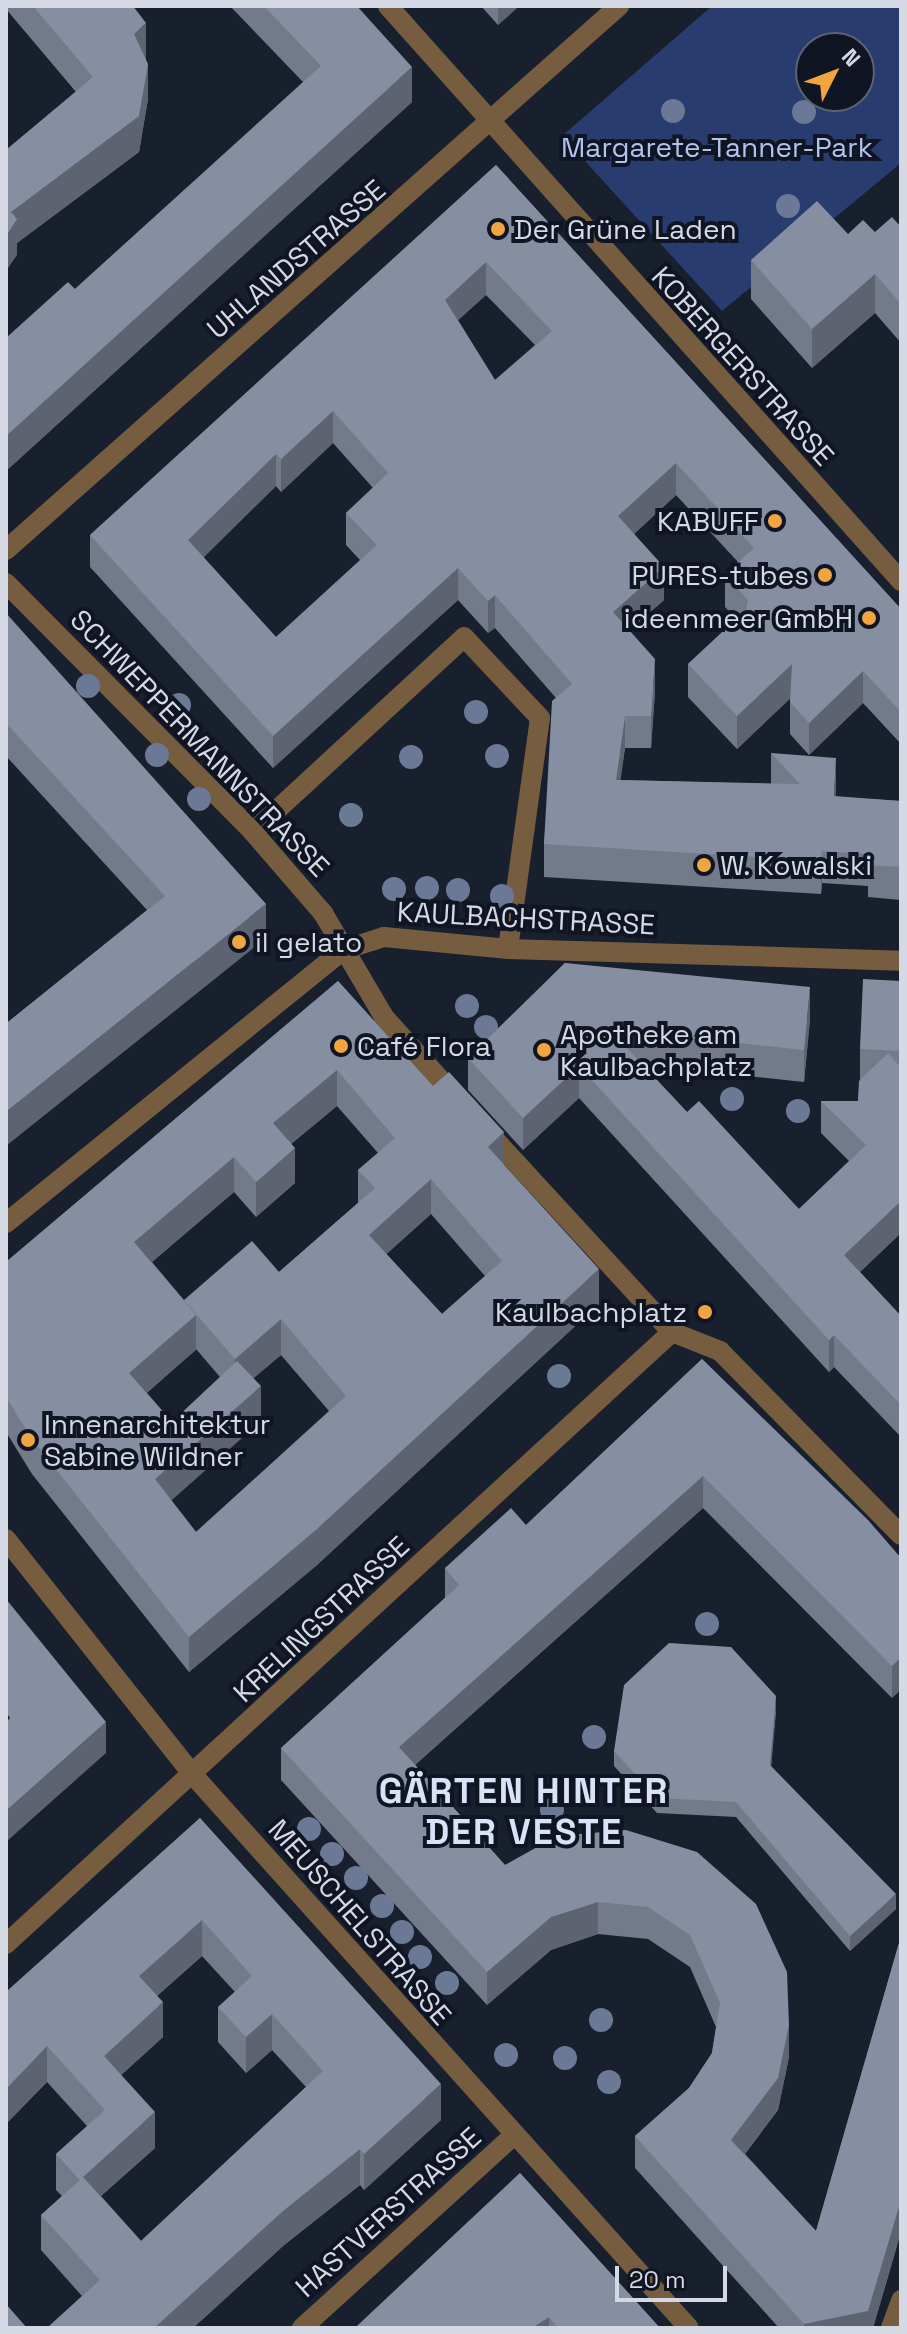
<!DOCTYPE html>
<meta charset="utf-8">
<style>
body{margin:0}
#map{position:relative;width:907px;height:2334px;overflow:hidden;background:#181f2d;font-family:"Space Grotesk",sans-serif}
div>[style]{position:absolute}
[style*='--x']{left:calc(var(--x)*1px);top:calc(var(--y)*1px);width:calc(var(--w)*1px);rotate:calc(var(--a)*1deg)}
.green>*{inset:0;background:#283c70}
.minor>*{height:20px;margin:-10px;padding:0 10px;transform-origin:10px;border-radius:10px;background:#775d40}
.trees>*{width:24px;height:24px;margin:-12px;border-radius:50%;background:#6c7996}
.wall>*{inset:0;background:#737a8a}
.shaded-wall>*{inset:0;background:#5e6371}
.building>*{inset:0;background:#868ea1}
.dots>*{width:22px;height:22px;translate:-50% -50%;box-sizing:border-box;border:4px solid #0f1523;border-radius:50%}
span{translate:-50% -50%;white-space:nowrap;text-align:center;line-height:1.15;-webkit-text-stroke:8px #0f1523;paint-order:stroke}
.park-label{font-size:28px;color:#b1c3ec}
.poi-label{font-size:28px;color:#d4d9e3}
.left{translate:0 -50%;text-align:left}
.right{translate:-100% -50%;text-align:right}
.street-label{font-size:28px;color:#d4d9e3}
.district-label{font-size:36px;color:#d9e2f7;font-weight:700;letter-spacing:2px}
.frame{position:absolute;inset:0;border:8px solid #d4d9e3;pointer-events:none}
.north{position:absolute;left:795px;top:32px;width:80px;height:80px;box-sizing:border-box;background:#0f1523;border:2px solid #5e6370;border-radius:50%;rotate:48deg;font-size:22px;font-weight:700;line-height:32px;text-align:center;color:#d4d9e3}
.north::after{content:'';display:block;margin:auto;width:28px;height:36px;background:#f1a540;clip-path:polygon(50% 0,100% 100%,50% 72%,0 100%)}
.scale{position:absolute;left:615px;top:2266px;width:112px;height:36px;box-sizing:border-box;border:4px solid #d4d9e3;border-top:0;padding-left:10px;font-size:24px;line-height:28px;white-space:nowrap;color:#d4d9e3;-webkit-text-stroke:6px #0f1523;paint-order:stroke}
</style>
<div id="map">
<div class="green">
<div style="clip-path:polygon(evenodd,712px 6px,901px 6px,901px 163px,722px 311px,562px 136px,712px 6px,811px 48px,859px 48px,859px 96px,811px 96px,811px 48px)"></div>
</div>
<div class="minor">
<div style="--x:388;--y:6;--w:771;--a:48.26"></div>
<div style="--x:6;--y:550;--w:820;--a:-41.59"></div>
<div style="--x:6;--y:583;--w:351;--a:45.2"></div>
<div style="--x:253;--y:832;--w:107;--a:49.2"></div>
<div style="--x:323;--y:913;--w:121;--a:59.6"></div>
<div style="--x:384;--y:1017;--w:109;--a:48"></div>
<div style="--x:253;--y:832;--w:287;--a:-42.7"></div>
<div style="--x:464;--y:637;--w:111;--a:46.8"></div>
<div style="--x:540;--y:718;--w:233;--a:97.9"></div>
<div style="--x:486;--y:1130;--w:275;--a:47.4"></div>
<div style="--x:672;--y:1332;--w:52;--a:21.6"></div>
<div style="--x:720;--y:1351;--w:258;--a:45.5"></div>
<div style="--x:6;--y:1223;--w:434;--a:-39"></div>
<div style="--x:343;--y:950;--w:43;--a:-17.6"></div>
<div style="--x:384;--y:937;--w:125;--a:5.5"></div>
<div style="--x:508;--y:949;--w:393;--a:1.7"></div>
<div style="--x:6;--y:1539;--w:303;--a:51.6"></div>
<div style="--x:194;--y:1776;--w:741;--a:48.12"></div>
<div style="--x:6;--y:1944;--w:904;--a:-42.58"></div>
<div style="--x:302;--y:2328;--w:284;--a:-42.3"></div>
<div style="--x:891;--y:2328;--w:30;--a:-70"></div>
</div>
<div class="trees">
<div style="left:673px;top:111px"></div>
<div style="left:804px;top:112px"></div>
<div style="left:788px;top:206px"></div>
<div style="left:88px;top:686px"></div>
<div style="left:179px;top:705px"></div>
<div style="left:476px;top:712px"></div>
<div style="left:157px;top:755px"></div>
<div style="left:497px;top:756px"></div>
<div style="left:411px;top:757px"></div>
<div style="left:199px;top:799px"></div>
<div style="left:351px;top:815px"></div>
<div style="left:427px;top:888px"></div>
<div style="left:394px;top:889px"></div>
<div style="left:458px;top:890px"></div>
<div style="left:502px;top:896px"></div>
<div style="left:467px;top:1006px"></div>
<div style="left:486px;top:1027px"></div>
<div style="left:732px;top:1099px"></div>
<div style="left:798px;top:1111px"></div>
<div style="left:559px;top:1376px"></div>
<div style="left:707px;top:1624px"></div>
<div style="left:594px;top:1737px"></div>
<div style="left:552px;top:1810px"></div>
<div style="left:309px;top:1829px"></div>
<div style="left:332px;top:1854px"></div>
<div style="left:356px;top:1878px"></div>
<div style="left:382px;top:1906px"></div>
<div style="left:402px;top:1932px"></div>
<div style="left:420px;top:1957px"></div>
<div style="left:447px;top:1983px"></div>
<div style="left:601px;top:2020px"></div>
<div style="left:506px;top:2055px"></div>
<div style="left:565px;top:2058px"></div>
<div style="left:609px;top:2082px"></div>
</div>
<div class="wall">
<div style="clip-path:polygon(6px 6px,133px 6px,146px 59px,148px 99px,139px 152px,17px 243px,17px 255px,6px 150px,76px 92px,6px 9px)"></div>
<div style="clip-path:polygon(230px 6px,357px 6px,412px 102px,6px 471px,6px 338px,75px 289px,303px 82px)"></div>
<div style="clip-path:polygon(481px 6px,519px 6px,498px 25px)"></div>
<div style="clip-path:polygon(evenodd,496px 165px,901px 609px,901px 744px,863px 703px,809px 755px,790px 734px,790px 698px,737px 749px,688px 697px,688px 664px,736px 619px,725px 607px,725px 574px,738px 562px,676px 495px,634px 534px,664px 600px,629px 630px,655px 691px,651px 748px,625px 748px,620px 780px,771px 784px,771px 753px,836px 797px,901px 801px,901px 900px,868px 897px,868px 886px,822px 883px,821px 894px,544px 877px,544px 844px,556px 698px,495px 628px,488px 633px,458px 600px,273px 768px,90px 567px,90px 535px,496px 165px,486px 295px,535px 345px,495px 380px,458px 320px,486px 295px,496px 165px,333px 443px,373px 488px,346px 513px,346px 545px,360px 560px,276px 637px,203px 557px,276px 486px,281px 492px,333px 443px)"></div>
<div style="clip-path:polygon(901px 227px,901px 343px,875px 313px,812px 368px,751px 299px,751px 260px)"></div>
<div style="clip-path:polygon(6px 613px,266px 938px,8px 1022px,147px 910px,6px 756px)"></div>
<div style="clip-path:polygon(565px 963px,810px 1019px,804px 1082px,643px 1065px,687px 1112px,799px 1209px,849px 1161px,821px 1133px,821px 1101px,858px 1101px,860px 1080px,860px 1049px,901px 981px,901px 1233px,860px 1272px,901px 1316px,901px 1437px,834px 1367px,829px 1372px,579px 1098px,523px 1150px,468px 1090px,468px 1058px)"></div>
<div style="clip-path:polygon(evenodd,338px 981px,504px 1165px,599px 1304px,317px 1565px,189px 1672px,32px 1474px,6px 1432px,6px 1262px,338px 981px,337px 1106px,378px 1153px,358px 1170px,358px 1203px,279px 1272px,184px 1300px,152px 1262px,234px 1192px,256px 1217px,295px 1183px,291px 1144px,337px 1106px,338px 981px,431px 1214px,485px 1276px,442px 1314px,386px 1254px,431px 1214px,338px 981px,196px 1349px,220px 1377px,172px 1422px,147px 1393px,196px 1349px,338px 981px,281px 1355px,329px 1411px,196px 1532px,171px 1500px,261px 1421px,253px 1378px,281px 1355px)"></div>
<div style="clip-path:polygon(702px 1359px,901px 1558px,892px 1698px,703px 1508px,415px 1765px,505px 1865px,626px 1830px,789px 2057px,778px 2110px,745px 2154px,816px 2231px,901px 1936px,901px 2232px,873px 2328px,779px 2328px,635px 2168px,635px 2136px,689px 2088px,712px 2053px,716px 2027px,690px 1967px,648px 1939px,598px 1934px,551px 1950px,487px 2005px,281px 1780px,281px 1748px,445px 1598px,445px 1568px,526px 1525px)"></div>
<div style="clip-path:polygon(776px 1711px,771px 1766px,896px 1909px,850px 1951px,736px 1817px,657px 1813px,614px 1766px,614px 1751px)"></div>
<div style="clip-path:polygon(evenodd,200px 1818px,441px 2120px,364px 2190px,360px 2185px,283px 2246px,193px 2328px,47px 2328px,82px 2296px,41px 2250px,41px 2215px,62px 2196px,56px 2190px,56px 2154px,87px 2126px,47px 2082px,6px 2124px,6px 1992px,200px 1818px,202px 1956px,235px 1992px,218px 2007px,218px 2042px,246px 2073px,272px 2050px,306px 2087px,141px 2241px,101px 2196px,155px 2148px,121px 2075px,163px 2037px,157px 1996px,202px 1956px)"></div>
<div style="clip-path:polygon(520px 2173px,660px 2328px,355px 2328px)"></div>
</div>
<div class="shaded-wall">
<div style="clip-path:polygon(498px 6px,519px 6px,498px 25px)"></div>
<div style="clip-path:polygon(146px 23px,146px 59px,134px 69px,134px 34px)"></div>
<div style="clip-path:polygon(148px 64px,148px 99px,139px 152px,17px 243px,17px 255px,6px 271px,6px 236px,11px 212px)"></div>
<div style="clip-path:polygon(412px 67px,412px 102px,6px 471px,6px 436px)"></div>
<div style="clip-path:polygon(486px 262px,486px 295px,445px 332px,445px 300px)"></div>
<div style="clip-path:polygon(875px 274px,875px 313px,812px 368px,812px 329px)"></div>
<div style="clip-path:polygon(333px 411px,333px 443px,281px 492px,281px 459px)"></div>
<div style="clip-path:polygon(276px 454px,276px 486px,188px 573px,188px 540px)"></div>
<div style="clip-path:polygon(676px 463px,676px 495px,618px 549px,618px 516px)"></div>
<div style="clip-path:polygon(664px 567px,664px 600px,613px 645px,613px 612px)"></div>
<div style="clip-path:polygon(458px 568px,458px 600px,273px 768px,273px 736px)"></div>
<div style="clip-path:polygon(495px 595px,495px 628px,488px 633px,488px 601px)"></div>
<div style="clip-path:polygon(655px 659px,655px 691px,651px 748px,651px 716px)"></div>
<div style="clip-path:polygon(792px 664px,792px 697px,737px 749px,737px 716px)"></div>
<div style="clip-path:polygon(863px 671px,863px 703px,809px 755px,809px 723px)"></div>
<div style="clip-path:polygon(625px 716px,625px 748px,616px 813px,616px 780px)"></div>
<div style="clip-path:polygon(836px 758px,836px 791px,834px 829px,834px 796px)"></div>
<div style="clip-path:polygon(822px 851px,822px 883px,821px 894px,821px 861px)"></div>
<div style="clip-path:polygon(266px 904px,266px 938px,6px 1146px,6px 1112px)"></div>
<div style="clip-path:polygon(810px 987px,810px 1019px,804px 1082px,804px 1050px)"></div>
<div style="clip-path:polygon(579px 1066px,579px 1098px,523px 1150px,523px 1118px)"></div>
<div style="clip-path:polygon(337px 1070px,337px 1106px,273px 1159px,273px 1123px)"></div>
<div style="clip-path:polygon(504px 1132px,504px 1168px,488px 1147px)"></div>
<div style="clip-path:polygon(295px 1148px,295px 1183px,256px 1217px,256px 1182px)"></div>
<div style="clip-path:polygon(234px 1157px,234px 1192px,134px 1277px,134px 1242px)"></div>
<div style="clip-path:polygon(431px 1179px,431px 1214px,369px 1270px,369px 1235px)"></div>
<div style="clip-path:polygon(901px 1201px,901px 1233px,844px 1287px,844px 1255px)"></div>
<div style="clip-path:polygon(599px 1269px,599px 1304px,317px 1565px,189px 1672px,189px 1637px)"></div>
<div style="clip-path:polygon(196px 1315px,196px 1350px,129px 1408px,129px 1373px)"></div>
<div style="clip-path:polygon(281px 1319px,281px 1355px,235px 1394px,235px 1359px)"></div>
<div style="clip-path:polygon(834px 1335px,834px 1367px,829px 1372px,829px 1340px)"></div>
<div style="clip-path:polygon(261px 1386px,261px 1421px,155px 1515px,155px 1479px)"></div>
<div style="clip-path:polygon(703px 1476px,703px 1508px,399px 1779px,399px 1747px)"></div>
<div style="clip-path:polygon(901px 1658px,901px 1690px,892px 1698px,892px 1666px)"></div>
<div style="clip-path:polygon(776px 1696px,776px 1711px,770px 1780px,770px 1765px)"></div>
<div style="clip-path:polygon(106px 1722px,106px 1753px,6px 1842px,6px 1811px)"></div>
<div style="clip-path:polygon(896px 1894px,896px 1909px,850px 1951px,850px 1936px)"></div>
<div style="clip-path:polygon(598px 1902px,598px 1934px,551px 1950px,487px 2005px,487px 1972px,551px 1917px)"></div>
<div style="clip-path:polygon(202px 1920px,202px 1956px,139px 2012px,139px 1976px)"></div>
<div style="clip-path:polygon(163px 2002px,163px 2037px,104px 2091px,104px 2056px)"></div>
<div style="clip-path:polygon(272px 2014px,272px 2050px,246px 2073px,246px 2037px)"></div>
<div style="clip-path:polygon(789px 2025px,789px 2057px,778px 2110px,731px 2172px,731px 2140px)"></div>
<div style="clip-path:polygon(47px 2046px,47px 2082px,6px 2124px,6px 2089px)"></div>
<div style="clip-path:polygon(441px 2084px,441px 2120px,364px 2190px,364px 2154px)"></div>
<div style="clip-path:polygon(155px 2112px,155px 2148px,83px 2212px,83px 2177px)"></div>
<div style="clip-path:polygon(360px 2149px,360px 2185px,283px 2246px,193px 2328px,154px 2328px,283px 2211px)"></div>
<div style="clip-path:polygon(901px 2200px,901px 2232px,873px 2328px,804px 2328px,804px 2324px)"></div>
<div style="clip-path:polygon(549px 2317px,549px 2328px,532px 2328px)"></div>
</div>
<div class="building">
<div style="clip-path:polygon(33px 6px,133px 6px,146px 23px,134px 34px,148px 64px,139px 116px,11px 212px,17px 219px,6px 236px,6px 150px,93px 77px)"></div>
<div style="clip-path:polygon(264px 6px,357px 6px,412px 67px,6px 436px,6px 338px,68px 282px,75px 289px,321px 66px)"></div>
<div style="clip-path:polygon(evenodd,496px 165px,901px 609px,901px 712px,863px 671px,809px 723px,790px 702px,792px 664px,737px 716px,688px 664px,746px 610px,748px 600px,725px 574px,754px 548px,676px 463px,618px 516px,664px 567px,613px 612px,655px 659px,651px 716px,625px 716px,616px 780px,800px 784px,771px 753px,836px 758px,834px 796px,901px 801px,901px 867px,868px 865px,868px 854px,822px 851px,821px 861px,544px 844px,552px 701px,572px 684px,495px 595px,488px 601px,458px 568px,273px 736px,90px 535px,496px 165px,486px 262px,552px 331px,495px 380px,445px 300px,486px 262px,496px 165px,333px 411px,388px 473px,346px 513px,377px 545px,276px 637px,188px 540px,276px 454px,281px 459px,333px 411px)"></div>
<div style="clip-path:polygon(817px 201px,848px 234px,863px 220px,875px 232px,892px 217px,901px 227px,901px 304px,875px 274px,812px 329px,751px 260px)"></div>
<div style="clip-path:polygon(6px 613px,266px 904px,6px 1112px,6px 1020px,8px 1022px,165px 896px,6px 723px)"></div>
<div style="clip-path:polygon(565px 963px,810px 987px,804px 1050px,609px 1029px,687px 1112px,699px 1101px,799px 1209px,866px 1145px,821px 1101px,858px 1101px,859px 1081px,888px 1053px,901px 1068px,901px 1201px,844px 1255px,901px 1316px,901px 1405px,834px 1335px,829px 1340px,579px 1066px,523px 1118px,468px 1058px)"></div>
<div style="clip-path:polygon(863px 979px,901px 981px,901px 1051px,860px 1049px)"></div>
<div style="clip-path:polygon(evenodd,338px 981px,433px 1086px,449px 1072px,504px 1132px,488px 1147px,599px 1269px,317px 1529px,189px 1637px,32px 1439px,6px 1397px,6px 1262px,338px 981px,337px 1070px,395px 1138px,358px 1170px,375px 1188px,279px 1272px,252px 1241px,184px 1300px,235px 1359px,281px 1319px,346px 1396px,196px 1532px,155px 1479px,261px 1386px,237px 1361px,172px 1422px,129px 1373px,196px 1315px,134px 1242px,234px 1157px,256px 1182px,295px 1148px,273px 1123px,337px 1070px,338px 981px,431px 1179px,502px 1261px,442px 1314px,369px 1235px,431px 1179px)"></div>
<div style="clip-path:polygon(702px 1359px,868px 1520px,901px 1558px,901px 1658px,892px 1666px,703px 1476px,399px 1747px,505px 1865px,557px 1836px,626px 1830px,697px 1852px,756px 1904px,787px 1972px,789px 2025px,778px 2078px,731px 2140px,816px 2231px,901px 1936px,901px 2200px,868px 2311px,804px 2324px,635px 2136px,689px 2088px,712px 2053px,720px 2003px,690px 1935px,648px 1907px,598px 1902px,551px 1917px,487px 1972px,281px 1748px,459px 1585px,445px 1568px,511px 1508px,526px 1525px)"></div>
<div style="clip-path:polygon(6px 1599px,106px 1722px,6px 1811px,6px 1722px,10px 1718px,6px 1712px)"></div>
<div style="clip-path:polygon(669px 1643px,731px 1647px,776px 1696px,770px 1765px,896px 1894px,850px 1936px,736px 1802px,657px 1798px,614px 1751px,624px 1685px)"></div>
<div style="clip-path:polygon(evenodd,200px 1818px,441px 2084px,364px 2154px,360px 2149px,283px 2211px,154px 2328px,47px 2328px,100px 2280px,41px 2215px,80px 2180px,56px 2154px,105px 2110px,47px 2046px,6px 2089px,6px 1992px,200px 1818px,202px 1920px,252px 1976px,218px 2007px,246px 2037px,272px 2014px,323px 2071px,141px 2241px,83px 2177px,155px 2112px,104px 2056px,163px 2002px,139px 1976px,202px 1920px)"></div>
<div style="clip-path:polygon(520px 2173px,660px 2328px,558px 2328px,549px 2317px,532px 2328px,355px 2328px)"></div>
<div style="clip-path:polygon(6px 2304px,27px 2328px,6px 2328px)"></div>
</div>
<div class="dots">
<div style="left:498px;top:229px;background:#f1a540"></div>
<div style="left:775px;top:521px;background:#f1a540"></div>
<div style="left:825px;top:575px;background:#f1a540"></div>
<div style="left:869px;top:618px;background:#f1a540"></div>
<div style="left:704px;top:865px;background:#f1a540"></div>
<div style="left:239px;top:942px;background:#f1a540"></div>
<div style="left:341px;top:1046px;background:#f1a540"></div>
<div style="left:544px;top:1050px;background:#f1a540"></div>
<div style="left:705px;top:1312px;background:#f1a540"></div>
<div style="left:28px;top:1440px;background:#f1a540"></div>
</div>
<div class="park-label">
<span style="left:717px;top:147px">Margarete-Tanner-Park</span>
</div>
<div class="poi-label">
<span class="left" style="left:514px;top:229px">Der Grüne Laden</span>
<span class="right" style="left:759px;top:521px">KABUFF</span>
<span class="right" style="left:809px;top:575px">PURES-tubes</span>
<span class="right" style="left:853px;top:618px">ideenmeer GmbH</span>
<span class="left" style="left:720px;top:865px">W. Kowalski</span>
<span class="left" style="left:255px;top:942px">il gelato</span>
<span class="left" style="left:560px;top:1050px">Apotheke am<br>Kaulbachplatz</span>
<span class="left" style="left:357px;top:1046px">Café Flora</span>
<span class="right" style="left:687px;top:1312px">Kaulbachplatz</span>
<span class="left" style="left:44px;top:1440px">Innenarchitektur<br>Sabine Wildner</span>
</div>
<div class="street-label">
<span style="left:296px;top:259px;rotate:-41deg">UHLANDSTRASSE</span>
<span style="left:743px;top:366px;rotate:48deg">KOBERGERSTRASSE</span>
<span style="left:200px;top:743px;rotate:46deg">SCHWEPPERMANNSTRASSE</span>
<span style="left:526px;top:918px;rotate:3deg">KAULBACHSTRASSE</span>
<span style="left:321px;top:1619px;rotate:-43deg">KRELINGSTRASSE</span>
<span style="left:360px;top:1922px;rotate:49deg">MEUSCHELSTRASSE</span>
<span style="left:388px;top:2212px;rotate:-42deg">HASTVERSTRASSE</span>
</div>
<div class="district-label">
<span style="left:524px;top:1812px">GÄRTEN HINTER<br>DER VESTE</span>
</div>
<div class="frame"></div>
<div class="north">N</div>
<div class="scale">20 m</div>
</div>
